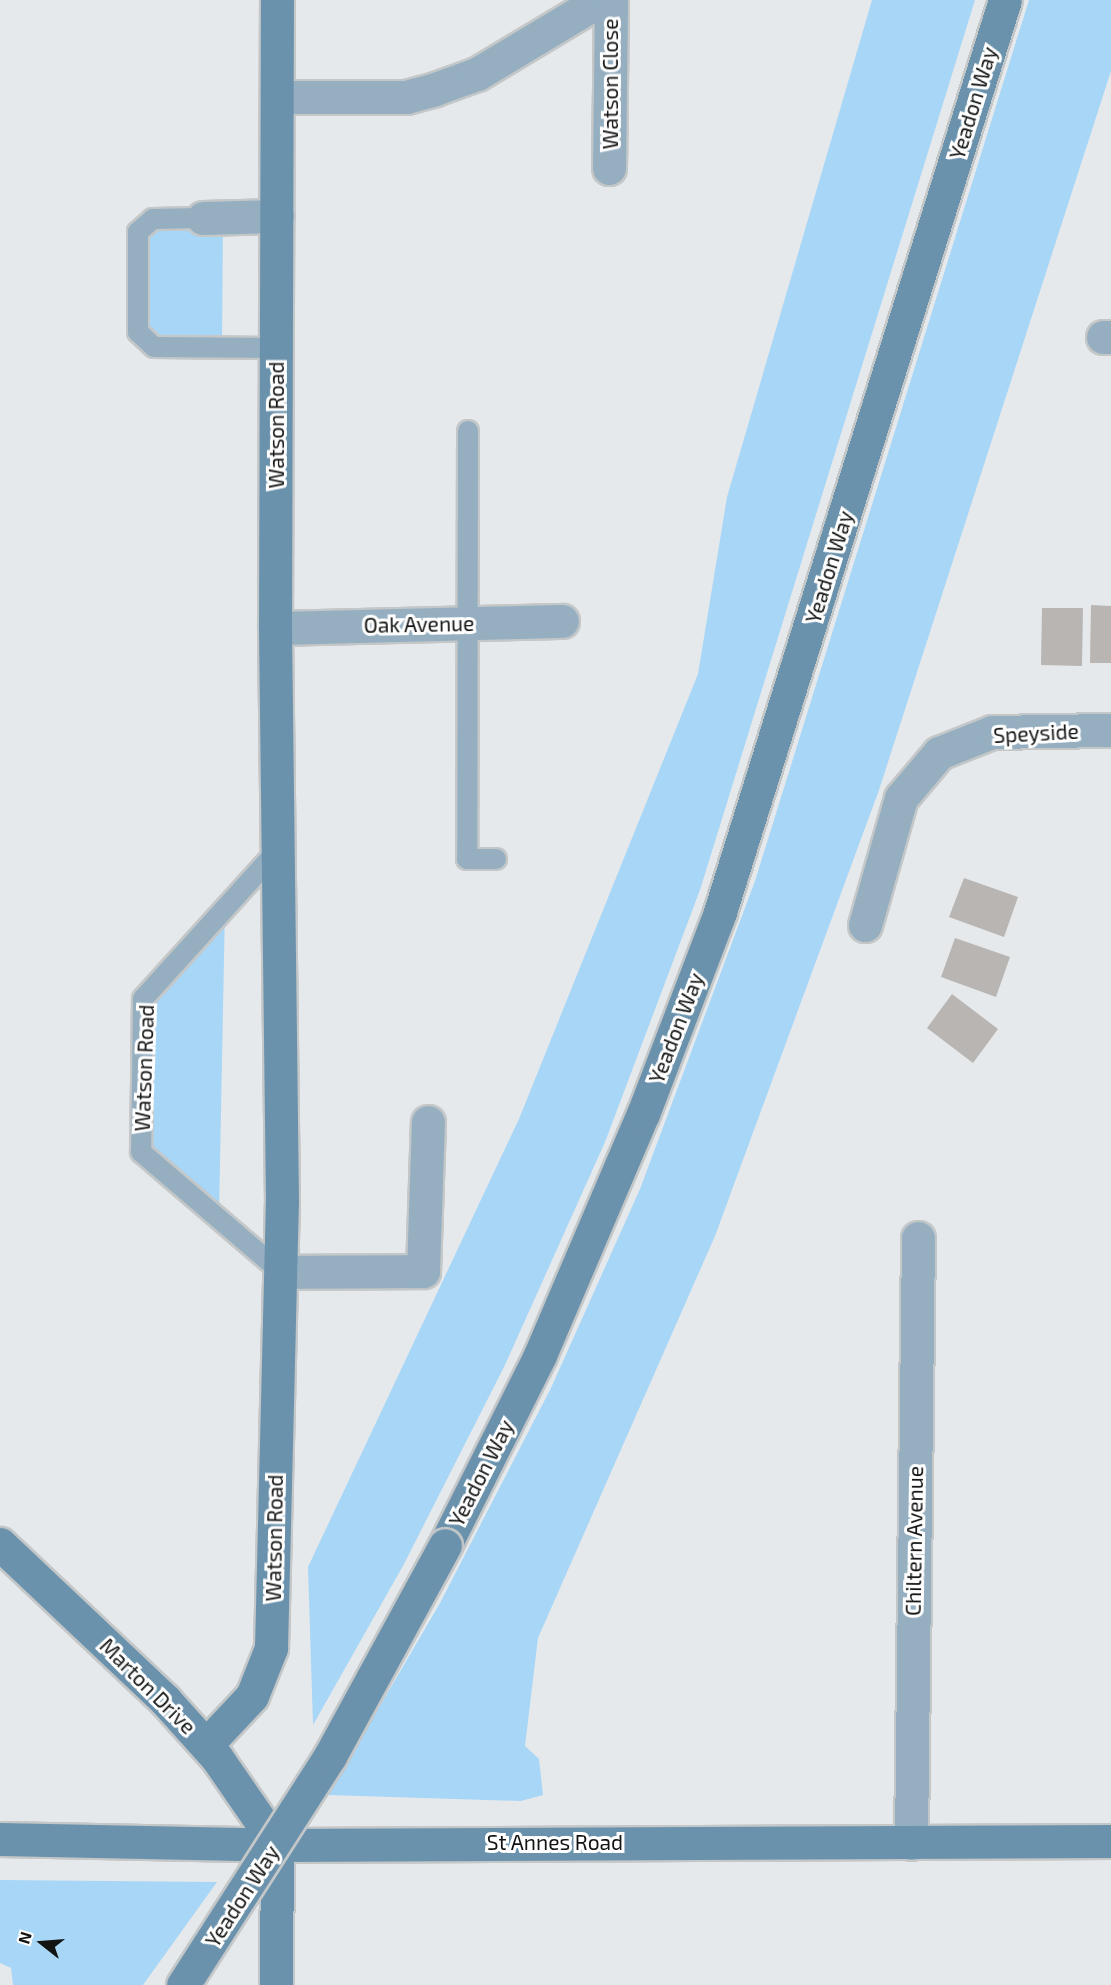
<!DOCTYPE html>
<style>
body{margin:0}
#map{position:relative;width:1111px;height:1985px;overflow:hidden;background:#e6e9eb;font-family:"Exo 2",sans-serif}
div>[style]{position:absolute}
[style*='--x']{left:calc(var(--x)*1px);top:calc(var(--y)*1px);width:calc(var(--w)*1px);rotate:calc(var(--a)*1deg)}
.green>*{inset:0;background:#a7d6f7}
.building>*{inset:0;background:#b8b5b3}
.roads{filter:drop-shadow(2px 0 #c4c7c8) drop-shadow(-2px 0 #c4c7c8) drop-shadow(0 2px #c4c7c8) drop-shadow(0 -2px #c4c7c8)}
.lane>*{height:20px;margin:-10px;padding:0 10px;transform-origin:10px;border-radius:10px;background:#95afc1}
.street>*{height:33px;margin:-16.5px;padding:0 16.5px;transform-origin:16.5px;border-radius:16.5px;background:#95afc1}
.secondary>*{height:33px;margin:-16.5px;padding:0 16.5px;transform-origin:16.5px;border-radius:16.5px;background:#6b92ac}
.bridges{filter:drop-shadow(2px 0 #c4c7c8) drop-shadow(-2px 0 #c4c7c8) drop-shadow(0 2px #c4c7c8) drop-shadow(0 -2px #c4c7c8)}
.secondary-bridge>*{height:33px;margin:-16.5px;padding:0 16.5px;transform-origin:16.5px;border-radius:16.5px;background:#6b92ac}
span{translate:-50% -50%;white-space:nowrap;text-align:center;line-height:1.15;-webkit-text-stroke:6px #fff;paint-order:stroke}
.street-label{font-size:21px;color:#121313}
.north{position:absolute;left:12px;top:1913px;width:60px;height:60px;-webkit-text-stroke:4px #fff;paint-order:stroke;rotate:287deg;font-size:16px;font-weight:700;line-height:24px;text-align:center;color:#121313}
.north::after{content:'';display:block;margin:auto;width:21px;height:27px;background:#121313;clip-path:polygon(50% 0,100% 100%,50% 72%,0 100%)}
</style>
<div id="map">
<div class="green">
<div style="clip-path:polygon(872px 0,975px 0,700px 890px,605px 1142px,505px 1365px,404px 1564px,313px 1725px,308px 1567px,519px 1119px,698px 674px,727px 497px)"></div>
<div style="clip-path:polygon(1029px 0,1111px 0,1111px 71px,879px 790px,715px 1236px,538px 1638px,525px 1746px,539px 1759px,543px 1795px,521px 1801px,328px 1795px,440px 1603px,551px 1388px,640px 1189px,755px 881px)"></div>
<div style="clip-path:polygon(223px 218px,222px 348px,154px 347px,138px 332px,138px 232px,153px 219px)"></div>
<div style="clip-path:polygon(225px 908px,219px 1213px,141px 1152px,143px 1004px)"></div>
<div style="clip-path:polygon(0 1880px,217px 1882px,143px 1985px,13px 1985px,11px 1968px,0 1963px)"></div>
</div>
<div class="building">
<div style="clip-path:polygon(1091px 605px,1111px 606px,1111px 663px,1090px 663px)"></div>
<div style="clip-path:polygon(1042px 608px,1083px 608px,1082px 666px,1041px 665px)"></div>
<div style="clip-path:polygon(964px 878px,1018px 897px,1004px 937px,949px 917px)"></div>
<div style="clip-path:polygon(955px 938px,1010px 957px,996px 997px,941px 977px)"></div>
<div style="clip-path:polygon(952px 994px,998px 1029px,973px 1063px,927px 1028px)"></div>
</div>
<div class="roads">
<div class="lane">
<div style="--x:203;--y:218;--w:50;--a:178.9"></div>
<div style="--x:153;--y:219;--w:20;--a:139"></div>
<div style="--x:138;--y:232;--w:100;--a:90"></div>
<div style="--x:138;--y:332;--w:22;--a:43"></div>
<div style="--x:154;--y:347;--w:123;--a:0.5"></div>
<div style="--x:468;--y:431;--w:428;--a:90.1"></div>
<div style="--x:467;--y:859;--w:29;--a:0"></div>
<div style="--x:278;--y:850;--w:201;--a:132.2"></div>
<div style="--x:143;--y:999;--w:153;--a:90.7"></div>
<div style="--x:141;--y:1152;--w:184;--a:40.6"></div>
</div>
<div class="street">
<div style="--x:277;--y:97;--w:129;--a:0"></div>
<div style="--x:406;--y:97;--w:30;--a:-15"></div>
<div style="--x:435;--y:89;--w:45;--a:-19.7"></div>
<div style="--x:477;--y:74;--w:144;--a:-31"></div>
<div style="--x:609;--y:168;--w:168;--a:-89.3"></div>
<div style="--x:203;--y:218;--w:74;--a:-1.5"></div>
<div style="--x:1103;--y:337;--w:8;--a:0"></div>
<div style="--x:275;--y:628;--w:287;--a:-1.4"></div>
<div style="--x:865;--y:925;--w:132;--a:-74.2"></div>
<div style="--x:901;--y:798;--w:59;--a:-49.8"></div>
<div style="--x:939;--y:753;--w:57;--a:-21.6"></div>
<div style="--x:992;--y:732;--w:119;--a:-1"></div>
<div style="--x:281;--y:1272;--w:142;--a:-0.4"></div>
<div style="--x:423;--y:1271;--w:149;--a:-88.1"></div>
<div style="--x:911;--y:1843;--w:605;--a:-89.34"></div>
</div>
<div class="secondary">
<div style="--x:0;--y:1544;--w:227;--a:43.4"></div>
<div style="--x:165;--y:1700;--w:78;--a:48.1"></div>
<div style="--x:217;--y:1758;--w:106;--a:55.4"></div>
<div style="--x:445;--y:1545;--w:212;--a:-63.4"></div>
<div style="--x:540;--y:1355;--w:262;--a:-66.9"></div>
<div style="--x:643;--y:1114;--w:216;--a:-69.1"></div>
<div style="--x:720;--y:912;--w:955;--a:-72.65"></div>
<div style="--x:206;--y:1745;--w:67;--a:-46.8"></div>
<div style="--x:252;--y:1696;--w:52;--a:-68.4"></div>
<div style="--x:271;--y:1648;--w:446;--a:-88.6"></div>
<div style="--x:282;--y:1202;--w:574;--a:-90.7"></div>
<div style="--x:275;--y:628;--w:628;--a:-89.82"></div>
<div style="--x:0;--y:1839;--w:277;--a:1.2"></div>
<div style="--x:277;--y:1845;--w:834;--a:-0.27"></div>
<div style="--x:276;--y:1985;--w:140;--a:-89.6"></div>
</div>
</div>
<div class="bridges">
<div class="secondary-bridge">
<div style="--x:183;--y:1985;--w:272;--a:-57.3"></div>
<div style="--x:330;--y:1756;--w:240;--a:-61.4"></div>
</div>
</div>
<div class="street-label">
<span style="left:610px;top:84px;rotate:-90deg">Watson Close</span>
<span style="left:973px;top:103px;rotate:-73deg">Yeadon Way</span>
<span style="left:276px;top:425px;rotate:-90deg">Watson Road</span>
<span style="left:829px;top:567px;rotate:-73deg">Yeadon Way</span>
<span style="left:419px;top:624px;rotate:-1deg">Oak Avenue</span>
<span style="left:1036px;top:733px;rotate:-3deg">Speyside</span>
<span style="left:676px;top:1028px;rotate:-69deg">Yeadon Way</span>
<span style="left:144px;top:1068px;rotate:-88deg">Watson Road</span>
<span style="left:481px;top:1473px;rotate:-63deg">Yeadon Way</span>
<span style="left:274px;top:1538px;rotate:-89deg">Watson Road</span>
<span style="left:914px;top:1541px;rotate:-89deg">Chiltern Avenue</span>
<span style="left:148px;top:1686px;rotate:45deg">Marton Drive</span>
<span style="left:555px;top:1842px">St Annes Road</span>
<span style="left:242px;top:1896px;rotate:-57deg">Yeadon Way</span>
</div>
<div class="north">N</div>
</div>
